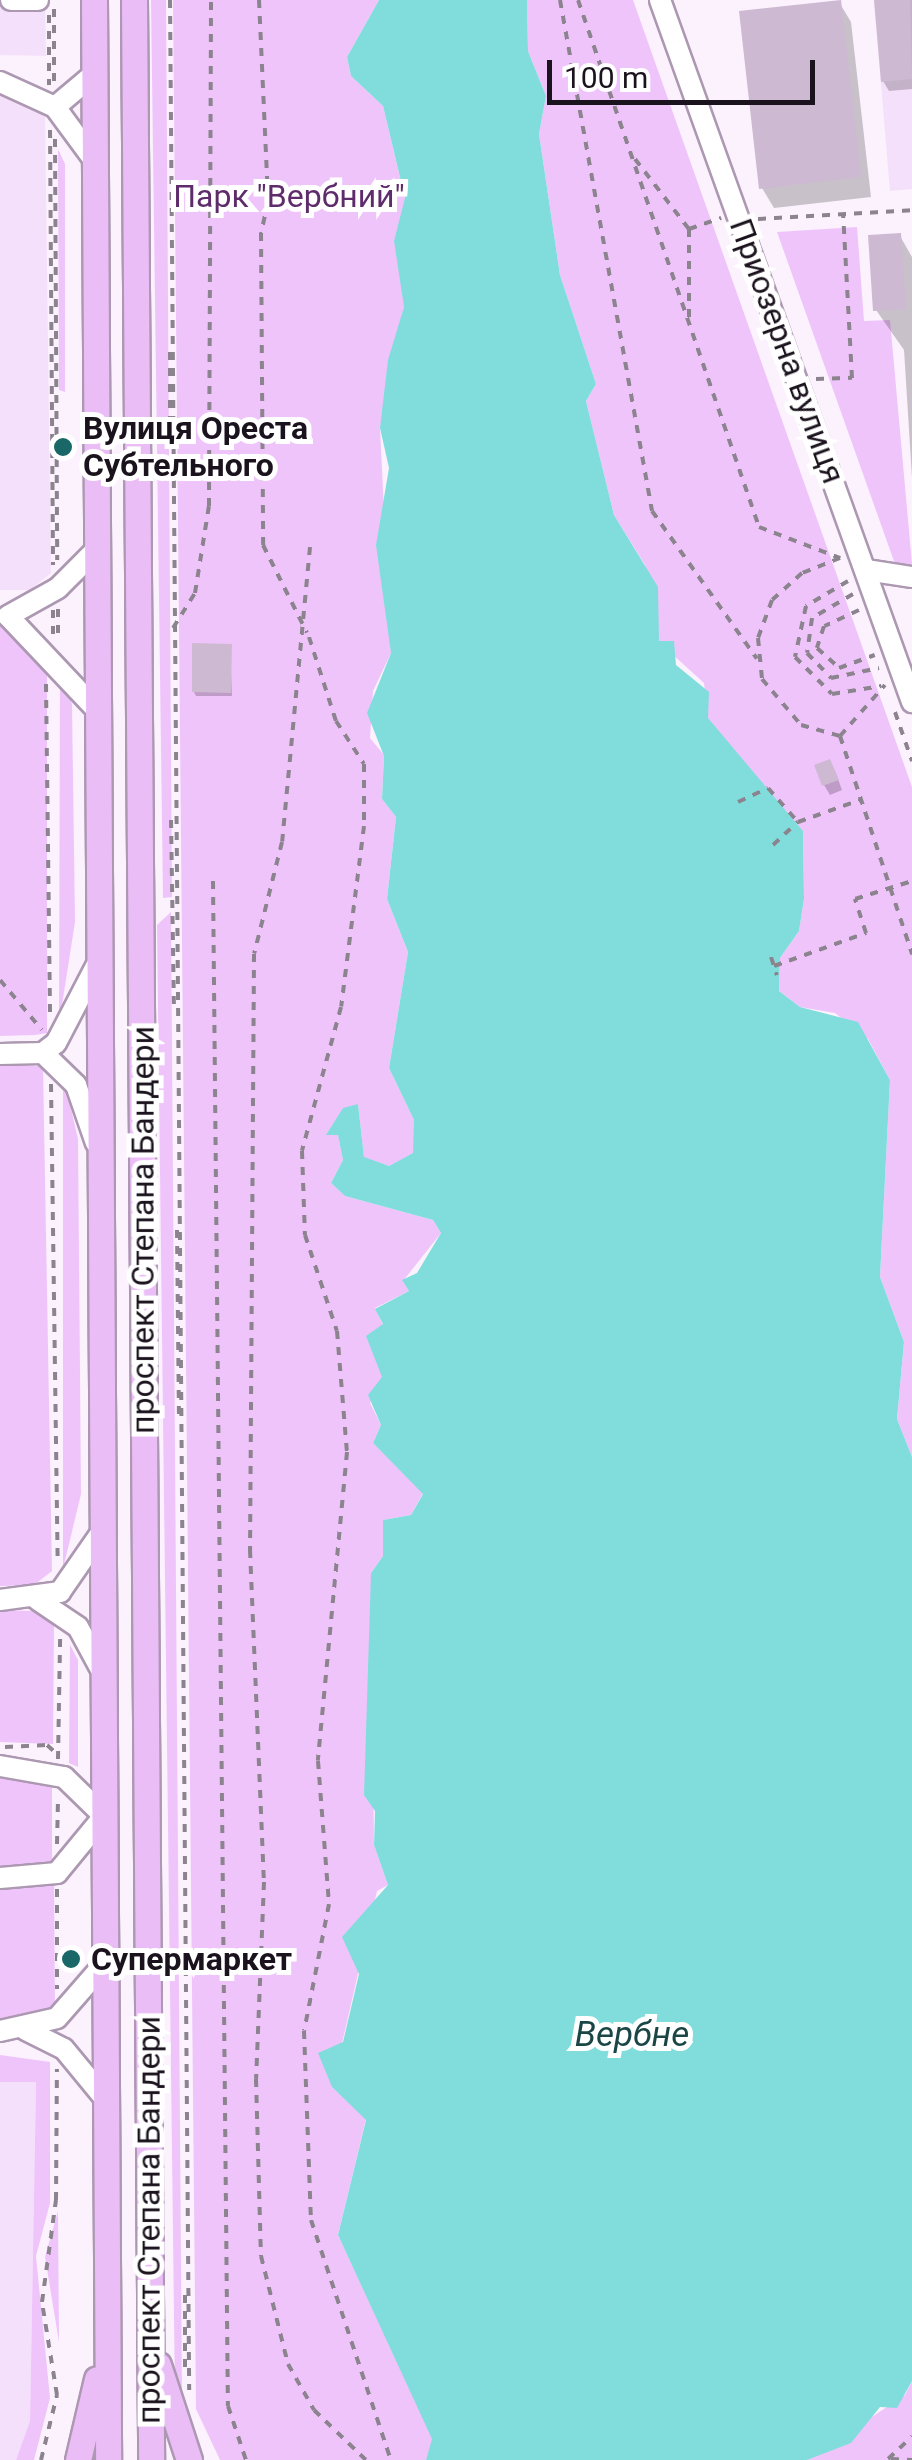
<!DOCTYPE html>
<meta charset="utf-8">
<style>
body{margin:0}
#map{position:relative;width:912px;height:2460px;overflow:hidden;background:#fbf2fd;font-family:Roboto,sans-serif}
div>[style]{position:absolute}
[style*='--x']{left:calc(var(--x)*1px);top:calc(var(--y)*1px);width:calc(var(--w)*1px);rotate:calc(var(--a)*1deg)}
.built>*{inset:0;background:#f5e0fb}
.green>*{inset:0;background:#efc4fb}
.water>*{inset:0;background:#81dddc}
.shadow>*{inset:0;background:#0003}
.building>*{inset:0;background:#ceb9d3}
.path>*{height:4px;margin-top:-2px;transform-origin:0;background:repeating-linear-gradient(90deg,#8b838d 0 8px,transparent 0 16px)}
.roads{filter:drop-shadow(2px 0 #ad98b2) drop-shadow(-2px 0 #ad98b2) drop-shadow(0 2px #ad98b2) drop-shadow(0 -2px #ad98b2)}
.minor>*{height:20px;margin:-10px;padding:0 10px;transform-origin:10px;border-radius:10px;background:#fff}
.major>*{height:25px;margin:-12.5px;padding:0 12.5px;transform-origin:12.5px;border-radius:12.5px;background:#ebbdf7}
.dots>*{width:28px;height:28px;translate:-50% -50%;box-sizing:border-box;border:5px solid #fff;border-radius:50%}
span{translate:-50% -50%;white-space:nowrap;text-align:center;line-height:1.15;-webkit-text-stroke:10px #fff;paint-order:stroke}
.park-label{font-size:32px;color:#5e2b6b}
.street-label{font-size:32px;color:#1a121c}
.poi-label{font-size:32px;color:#1a121c;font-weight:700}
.left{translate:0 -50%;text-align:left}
.water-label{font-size:35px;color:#1b4646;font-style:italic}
.scale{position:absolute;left:547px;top:60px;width:268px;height:45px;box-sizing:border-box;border:5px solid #1a121c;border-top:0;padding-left:12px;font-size:30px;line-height:35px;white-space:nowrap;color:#1a121c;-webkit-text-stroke:8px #fff;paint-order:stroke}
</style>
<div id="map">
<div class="built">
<div style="clip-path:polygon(0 0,45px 0,46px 56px,0 55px)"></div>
<div style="clip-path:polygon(874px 0,912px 0,912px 189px,890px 191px)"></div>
<div style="clip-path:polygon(0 90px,45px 114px,51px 573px,30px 590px,0 590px)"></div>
<div style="clip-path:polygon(36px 2081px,30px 2421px,16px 2460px,0 2460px,0 2082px)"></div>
</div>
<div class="green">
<div style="clip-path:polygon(151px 0,166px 0,172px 897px,163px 898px)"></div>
<div style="clip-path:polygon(173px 0,379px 0,347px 57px,351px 76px,383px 106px,405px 198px,404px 307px,380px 428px,391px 653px,373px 691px,370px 738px,384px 755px,382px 799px,396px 817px,387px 899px,408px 952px,389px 1068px,414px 1120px,414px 1153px,389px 1166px,364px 1158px,358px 1104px,327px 1134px,338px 1134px,343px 1160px,331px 1183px,345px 1196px,433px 1220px,441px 1233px,403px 1281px,409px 1291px,375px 1308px,383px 1325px,370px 1343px,383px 1377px,370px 1403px,381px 1425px,373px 1443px,423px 1493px,411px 1515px,383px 1520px,383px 1556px,371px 1573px,374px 1845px,388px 1885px,377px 1891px,332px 2087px,366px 2119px,338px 2235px,433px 2439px,426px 2460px,220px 2460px,196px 2409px)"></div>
<div style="clip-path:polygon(527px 0,633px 0,912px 787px,912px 1457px,897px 1419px,904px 1342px,880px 1277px,890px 1080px,868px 1039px,835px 1013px,800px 1007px,779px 991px,780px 958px,799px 931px,804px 899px,803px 831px,708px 719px,704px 683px,659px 642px,645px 565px,614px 515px,586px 401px,596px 384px,560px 275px,539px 134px,546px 96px,528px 51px)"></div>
<div style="clip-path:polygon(58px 149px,65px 164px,65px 392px,59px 390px)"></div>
<div style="clip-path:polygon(857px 227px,864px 321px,890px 320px,912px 564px,895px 564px,777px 232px)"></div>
<div style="clip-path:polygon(0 625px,47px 663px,47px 1033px,35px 1035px,0 1036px)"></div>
<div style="clip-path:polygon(60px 675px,72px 704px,75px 922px,59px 1024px)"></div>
<div style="clip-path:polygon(171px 912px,182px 2398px,175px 2398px,157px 925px)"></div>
<div style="clip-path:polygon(0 1066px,43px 1066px,52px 1571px,34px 1585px,0 1586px)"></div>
<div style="clip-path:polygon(63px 1074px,78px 1139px,81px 1494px,63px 1569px)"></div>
<div style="clip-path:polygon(0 1610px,34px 1611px,54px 1623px,53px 1744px,0 1742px)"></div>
<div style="clip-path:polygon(70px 1645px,78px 1660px,78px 1767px,69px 1763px)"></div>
<div style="clip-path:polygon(37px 1775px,52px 1782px,52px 1865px,0 1869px,0 1777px)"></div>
<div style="clip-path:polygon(54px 1881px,55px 2011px,0 2022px,0 1885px)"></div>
<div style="clip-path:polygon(0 2055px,50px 2062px,50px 2203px,36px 2256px,50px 2398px,34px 2460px,16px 2460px,30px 2421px,36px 2082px,0 2082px)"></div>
<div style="clip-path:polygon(58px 2211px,59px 2342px,45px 2257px)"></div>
<div style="clip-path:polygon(912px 2381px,912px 2460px,807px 2460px,905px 2395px)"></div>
</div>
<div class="water">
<div style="clip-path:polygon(379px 0,527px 0,528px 51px,546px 96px,539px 134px,560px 275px,596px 384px,586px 401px,614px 515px,658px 587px,659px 641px,674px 641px,676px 665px,709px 692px,708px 718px,803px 831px,804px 899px,799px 931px,780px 958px,779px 991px,800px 1007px,858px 1022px,890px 1080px,880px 1277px,904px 1342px,897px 1419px,912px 1457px,912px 2381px,897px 2408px,880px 2407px,851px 2443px,807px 2460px,426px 2460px,432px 2439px,338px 2235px,366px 2120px,332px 2087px,318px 2053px,343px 2042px,359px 1974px,342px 1937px,388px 1885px,374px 1845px,375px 1811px,364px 1795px,371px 1573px,383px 1556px,383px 1520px,411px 1515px,423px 1494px,373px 1443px,381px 1425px,368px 1395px,382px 1377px,366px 1336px,383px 1324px,375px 1309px,409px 1291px,402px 1280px,417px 1273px,441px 1233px,433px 1220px,345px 1196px,331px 1183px,343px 1160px,338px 1135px,326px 1135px,343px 1108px,358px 1104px,364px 1157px,389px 1166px,413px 1153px,414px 1120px,389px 1068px,408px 952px,387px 899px,396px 817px,382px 799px,384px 756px,367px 713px,391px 653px,376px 545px,389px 468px,380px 428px,388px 360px,404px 307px,394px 241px,405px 198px,383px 106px,351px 76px,347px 57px)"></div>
</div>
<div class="shadow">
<div style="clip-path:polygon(877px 0,912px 0,912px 89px,889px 91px,883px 81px)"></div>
<div style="clip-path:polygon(839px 2px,851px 22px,871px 197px,774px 208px,762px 188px)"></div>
<div style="clip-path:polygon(900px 236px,912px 257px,912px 478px,904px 350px,876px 310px)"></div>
<div style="clip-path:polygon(230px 646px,232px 696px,196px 696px,194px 692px)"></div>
<div style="clip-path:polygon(835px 771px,842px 790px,830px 795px,824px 785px)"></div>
</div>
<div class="building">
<div style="clip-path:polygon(841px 0,861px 177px,759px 189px,739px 11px)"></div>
<div style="clip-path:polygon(874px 0,910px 0,912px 79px,881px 82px)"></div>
<div style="clip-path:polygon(901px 233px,906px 309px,873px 311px,868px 235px)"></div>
<div style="clip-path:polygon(192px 643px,232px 644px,231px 693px,192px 692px)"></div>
<div style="clip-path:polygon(830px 759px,839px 780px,822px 786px,814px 765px)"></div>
</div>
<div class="path">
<div style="--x:170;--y:0;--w:2390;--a:89.54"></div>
<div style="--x:259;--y:0;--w:201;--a:87.4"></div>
<div style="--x:268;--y:201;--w:33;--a:102"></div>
<div style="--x:261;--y:233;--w:312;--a:89.6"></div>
<div style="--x:263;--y:545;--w:98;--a:63.4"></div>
<div style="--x:560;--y:0;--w:519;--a:79.79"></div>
<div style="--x:652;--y:511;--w:181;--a:54.6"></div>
<div style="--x:578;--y:0;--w:557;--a:71.04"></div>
<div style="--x:759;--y:527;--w:87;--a:20.9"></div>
<div style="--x:54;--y:9;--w:76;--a:90"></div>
<div style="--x:49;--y:15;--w:70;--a:90"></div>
<div style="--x:50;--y:130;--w:435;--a:89.6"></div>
<div style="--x:55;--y:139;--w:421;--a:89.7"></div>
<div style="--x:635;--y:159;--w:88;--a:52.4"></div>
<div style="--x:689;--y:229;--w:92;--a:90"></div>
<div style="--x:758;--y:219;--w:154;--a:-3.3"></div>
<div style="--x:689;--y:229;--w:34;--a:-19"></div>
<div style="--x:816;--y:379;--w:36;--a:-2"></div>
<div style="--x:852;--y:378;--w:164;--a:-93.1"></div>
<div style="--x:170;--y:440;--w:90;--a:-90"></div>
<div style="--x:310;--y:547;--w:296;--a:95.4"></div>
<div style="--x:282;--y:842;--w:115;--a:104"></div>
<div style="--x:254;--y:954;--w:596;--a:90.38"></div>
<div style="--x:250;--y:1550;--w:332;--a:87.6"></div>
<div style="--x:264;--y:1882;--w:197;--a:92.3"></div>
<div style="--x:256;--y:2079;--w:177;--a:88.4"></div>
<div style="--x:261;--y:2256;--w:111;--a:76"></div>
<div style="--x:288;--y:2364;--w:53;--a:60.5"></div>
<div style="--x:314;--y:2410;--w:72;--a:43.9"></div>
<div style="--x:840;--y:558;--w:41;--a:158.5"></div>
<div style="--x:802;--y:573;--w:40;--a:138"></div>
<div style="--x:772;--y:600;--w:40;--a:110.2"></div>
<div style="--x:758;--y:638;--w:41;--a:84.4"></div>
<div style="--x:762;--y:679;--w:60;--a:49.7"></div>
<div style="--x:801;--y:725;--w:41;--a:15.8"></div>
<div style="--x:840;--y:736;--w:68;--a:-48.6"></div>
<div style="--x:848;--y:581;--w:49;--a:149.2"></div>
<div style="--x:806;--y:606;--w:52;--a:102.2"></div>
<div style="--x:795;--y:657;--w:52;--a:45"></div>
<div style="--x:832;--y:694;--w:50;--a:-9.3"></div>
<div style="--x:853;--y:594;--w:48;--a:149.7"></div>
<div style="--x:812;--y:618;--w:35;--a:98"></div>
<div style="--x:807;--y:653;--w:35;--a:46"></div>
<div style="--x:831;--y:678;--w:49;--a:-11.8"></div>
<div style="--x:58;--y:609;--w:31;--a:90"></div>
<div style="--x:53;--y:610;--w:25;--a:90"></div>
<div style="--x:859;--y:610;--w:38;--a:155"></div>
<div style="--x:824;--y:626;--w:23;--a:108"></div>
<div style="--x:817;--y:648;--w:30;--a:42"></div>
<div style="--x:839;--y:668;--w:38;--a:-20"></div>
<div style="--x:173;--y:628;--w:41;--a:-57.8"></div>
<div style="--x:195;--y:593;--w:88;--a:-80.9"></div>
<div style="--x:209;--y:506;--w:506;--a:-89.77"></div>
<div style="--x:309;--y:637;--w:88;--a:72.2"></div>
<div style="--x:336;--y:721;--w:51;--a:56.9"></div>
<div style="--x:364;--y:764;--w:62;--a:90"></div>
<div style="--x:364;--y:826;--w:182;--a:97.2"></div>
<div style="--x:341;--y:1007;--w:149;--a:105.2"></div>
<div style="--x:302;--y:1151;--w:84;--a:88"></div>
<div style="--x:305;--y:1235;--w:101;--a:71.6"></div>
<div style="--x:337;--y:1331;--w:121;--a:85.3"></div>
<div style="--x:347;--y:1452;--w:310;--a:95.4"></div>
<div style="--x:318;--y:1761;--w:143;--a:85.6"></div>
<div style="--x:329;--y:1904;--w:129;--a:101.1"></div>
<div style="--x:304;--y:2031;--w:189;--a:87.9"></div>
<div style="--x:311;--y:2220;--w:253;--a:71.6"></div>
<div style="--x:46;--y:684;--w:331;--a:89.3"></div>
<div style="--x:895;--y:712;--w:52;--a:70.9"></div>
<div style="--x:840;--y:736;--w:230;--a:71.7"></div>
<div style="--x:738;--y:802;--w:33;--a:-25"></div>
<div style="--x:768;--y:788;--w:45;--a:48.6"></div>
<div style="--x:171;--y:820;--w:190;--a:89.1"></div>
<div style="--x:773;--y:845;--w:34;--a:-43"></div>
<div style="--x:798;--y:822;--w:66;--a:-19.5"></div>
<div style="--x:213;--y:881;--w:1525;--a:89.44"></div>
<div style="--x:228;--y:2406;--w:57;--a:71.6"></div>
<div style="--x:771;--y:957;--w:19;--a:72"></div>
<div style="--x:774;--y:966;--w:98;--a:-19.7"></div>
<div style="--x:866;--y:933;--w:36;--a:-108"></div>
<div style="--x:855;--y:899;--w:60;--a:-17.5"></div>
<div style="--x:0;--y:980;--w:65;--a:50"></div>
<div style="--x:51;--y:1084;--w:475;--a:89.2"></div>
<div style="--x:177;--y:1230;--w:185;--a:89.4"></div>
<div style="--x:5;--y:1747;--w:42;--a:-2.7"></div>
<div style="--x:47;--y:1745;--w:13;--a:42"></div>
<div style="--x:58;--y:1759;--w:120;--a:-89"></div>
<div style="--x:57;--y:1844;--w:45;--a:-88.7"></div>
<div style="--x:57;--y:1889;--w:100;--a:90"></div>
<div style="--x:185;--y:2295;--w:80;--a:90"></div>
<div style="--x:888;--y:2459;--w:33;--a:-43"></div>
<div style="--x:891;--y:2459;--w:21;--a:3"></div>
<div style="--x:41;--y:2460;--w:67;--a:-76.2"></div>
<div style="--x:57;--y:2395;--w:94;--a:-99.2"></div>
<div style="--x:42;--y:2302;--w:103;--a:-82.2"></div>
<div style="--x:56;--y:2200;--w:131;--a:-89.6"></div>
</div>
<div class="roads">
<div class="minor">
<div style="--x:11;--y:0;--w:27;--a:0"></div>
<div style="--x:660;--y:0;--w:746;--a:70.25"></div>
<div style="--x:0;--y:82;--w:60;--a:24.4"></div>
<div style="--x:55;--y:107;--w:66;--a:53.7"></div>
<div style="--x:55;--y:107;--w:51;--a:-40.2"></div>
<div style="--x:866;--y:570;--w:47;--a:8.7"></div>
<div style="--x:94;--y:707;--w:125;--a:-133.4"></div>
<div style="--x:8;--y:616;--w:57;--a:-29.2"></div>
<div style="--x:58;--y:588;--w:51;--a:-45"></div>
<div style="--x:43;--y:1053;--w:46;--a:44.1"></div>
<div style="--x:76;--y:1085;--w:61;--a:71"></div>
<div style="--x:0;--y:1054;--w:43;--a:-1.3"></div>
<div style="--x:43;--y:1053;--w:16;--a:-38"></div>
<div style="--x:56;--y:1043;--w:87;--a:-62.5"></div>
<div style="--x:0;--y:1600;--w:61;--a:-7.6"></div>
<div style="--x:60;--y:1592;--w:75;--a:-55.3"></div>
<div style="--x:38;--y:1600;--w:48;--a:34"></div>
<div style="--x:78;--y:1627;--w:55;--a:61.6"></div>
<div style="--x:0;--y:1766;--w:65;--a:9.8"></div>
<div style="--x:64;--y:1777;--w:56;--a:44.3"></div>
<div style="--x:104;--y:1816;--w:74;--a:129.5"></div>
<div style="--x:57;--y:1873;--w:57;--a:175"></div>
<div style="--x:26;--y:2030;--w:42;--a:26.6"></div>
<div style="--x:64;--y:2049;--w:66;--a:50.5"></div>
<div style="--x:0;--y:2031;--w:58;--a:-12.8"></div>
<div style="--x:57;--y:2018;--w:73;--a:-48.9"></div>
</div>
<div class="major">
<div style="--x:94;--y:0;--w:2460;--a:89.67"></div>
<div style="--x:134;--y:0;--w:2460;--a:89.6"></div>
<div style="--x:158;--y:2365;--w:100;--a:71.9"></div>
<div style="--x:78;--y:2460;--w:83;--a:-76.8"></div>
</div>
</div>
<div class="dots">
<div style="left:63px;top:447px;background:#196767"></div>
<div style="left:71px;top:1959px;background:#196767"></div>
</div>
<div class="park-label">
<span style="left:289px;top:196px">Парк "Вербний"</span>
</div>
<div class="street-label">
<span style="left:787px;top:351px;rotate:70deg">Приозерна вулиця</span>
<span style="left:143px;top:1230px;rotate:-90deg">проспект Степана Бандери</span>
<span style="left:149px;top:2220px;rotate:-90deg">проспект Степана Бандери</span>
</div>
<div class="poi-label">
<span class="left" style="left:83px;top:447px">Вулиця Ореста<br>Субтельного</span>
<span class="left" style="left:91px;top:1959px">Супермаркет</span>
</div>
<div class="water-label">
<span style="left:632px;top:2035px">Вербне</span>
</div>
<div class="scale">100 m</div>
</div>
